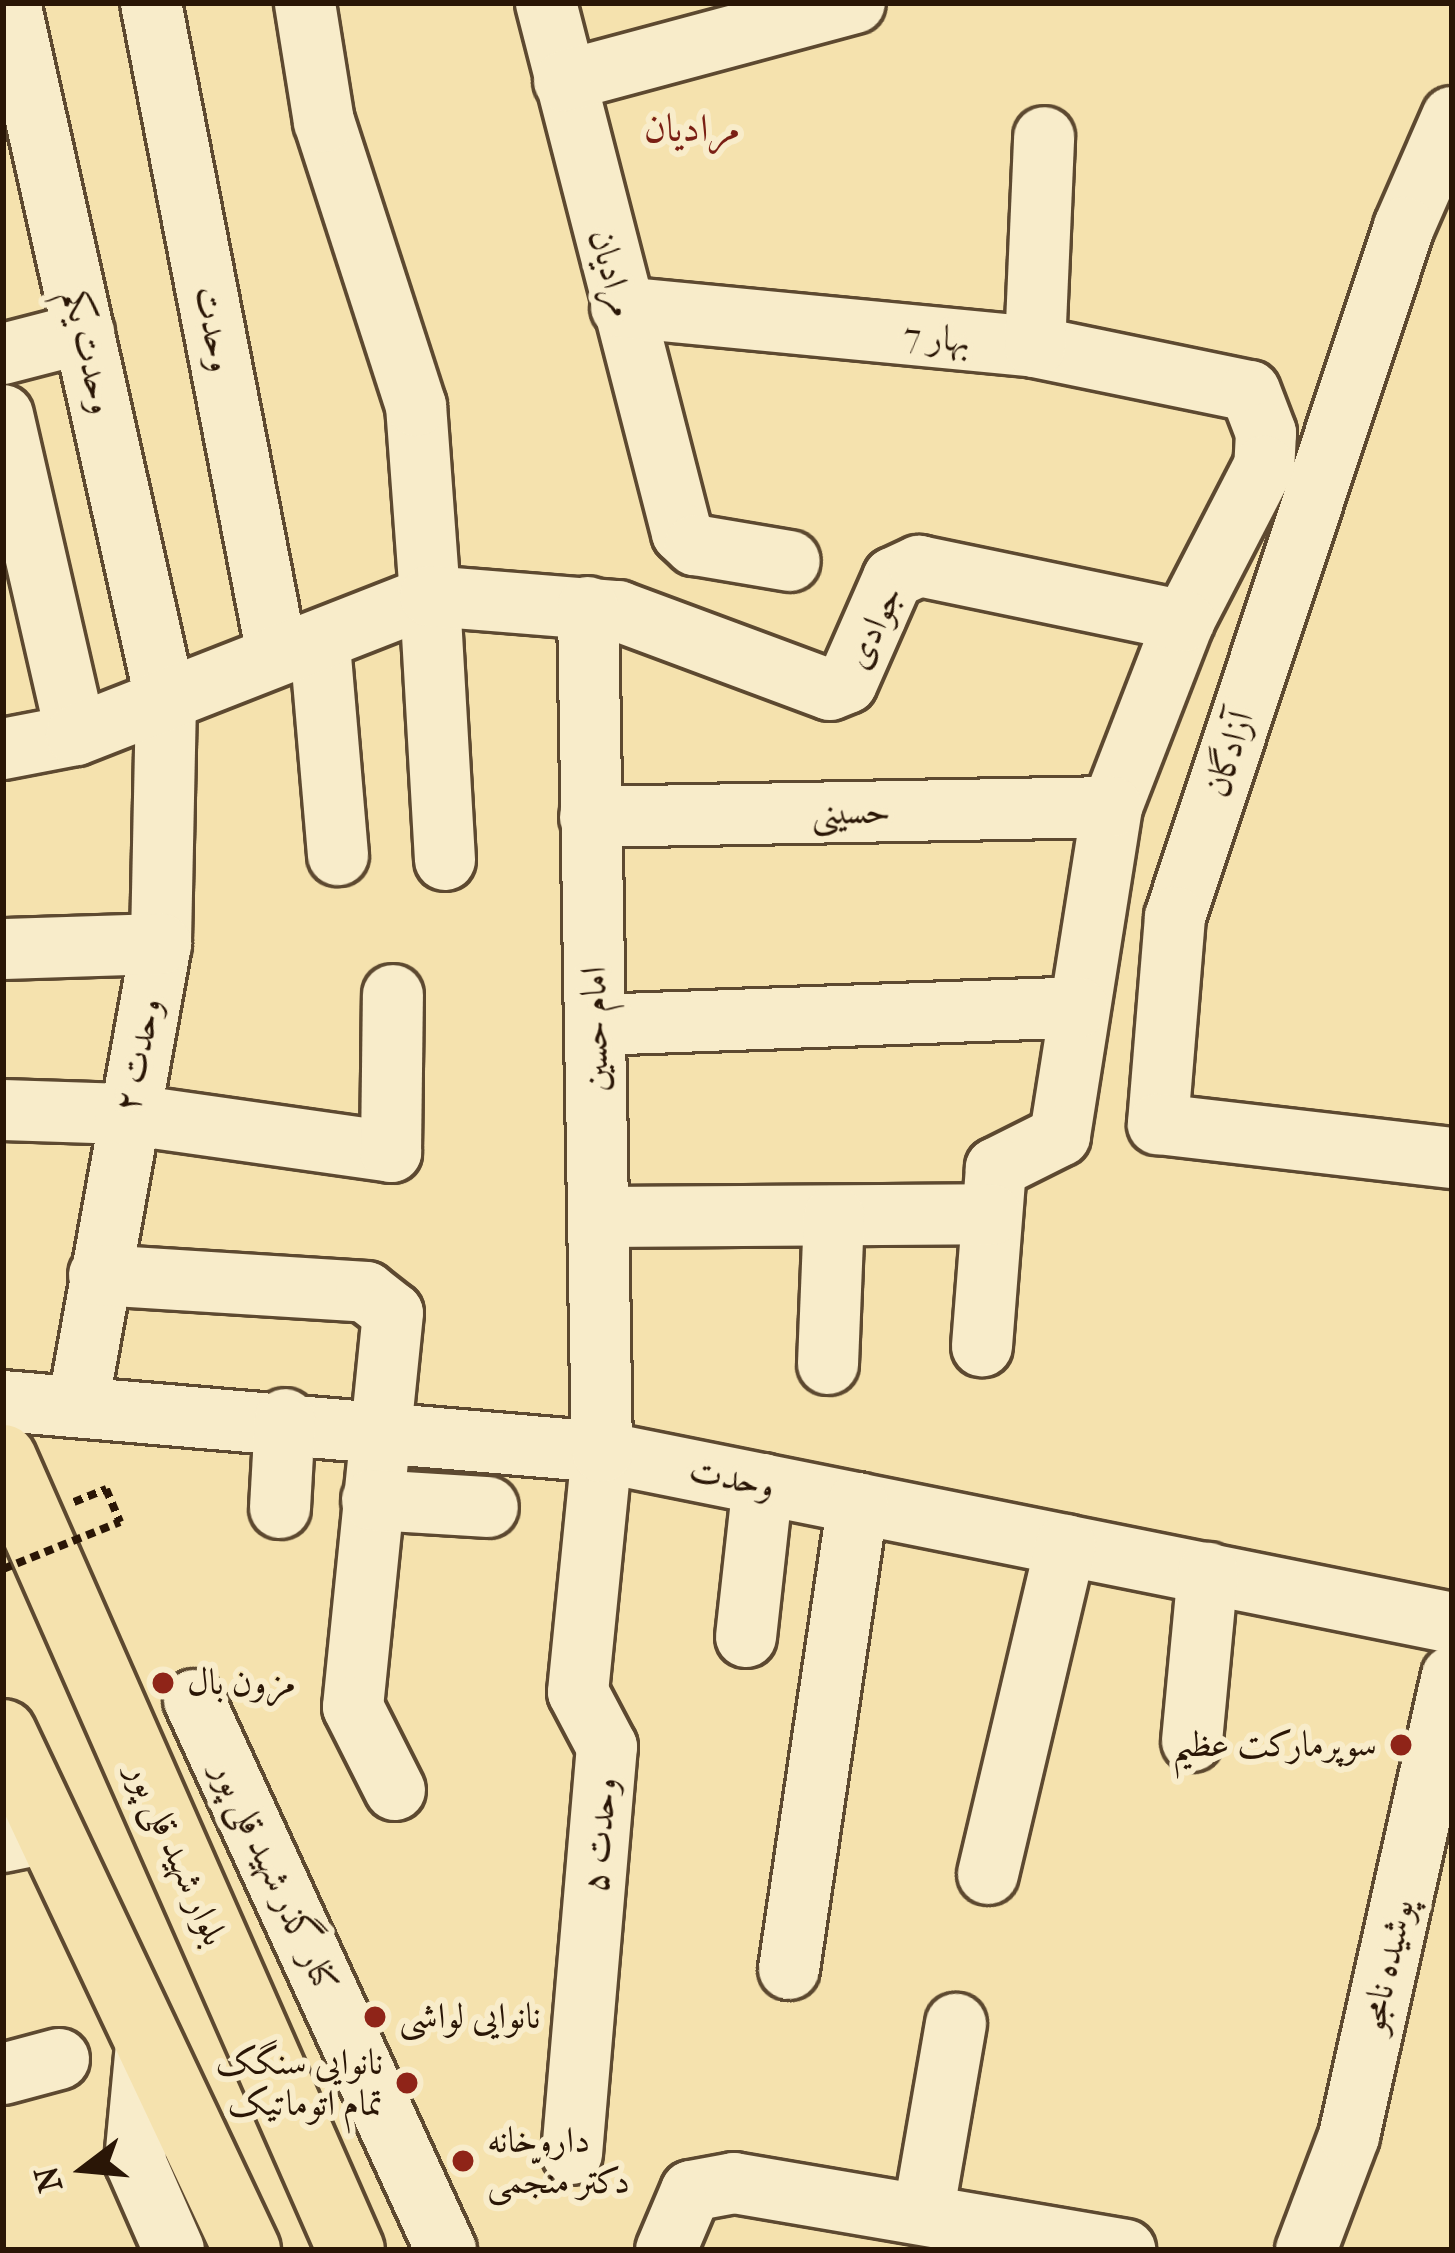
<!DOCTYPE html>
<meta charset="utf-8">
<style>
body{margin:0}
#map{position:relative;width:1455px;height:2253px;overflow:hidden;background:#f5e2ae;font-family:"IM FELL French Canon",Amiri,serif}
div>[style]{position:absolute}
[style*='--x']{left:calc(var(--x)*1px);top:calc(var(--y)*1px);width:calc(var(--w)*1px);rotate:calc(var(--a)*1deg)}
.path>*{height:8px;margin-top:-4px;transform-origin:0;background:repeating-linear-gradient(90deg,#2a1606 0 9px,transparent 0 15px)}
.roads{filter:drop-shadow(3px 0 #5d4930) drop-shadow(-3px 0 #5d4930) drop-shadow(0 3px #5d4930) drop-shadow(0 -3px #5d4930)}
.minor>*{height:60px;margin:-30px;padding:0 30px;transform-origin:30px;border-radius:30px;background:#f8ecca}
.highway>*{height:66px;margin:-33px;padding:0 33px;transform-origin:33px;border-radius:33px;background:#f5e2ae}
.path-bridge>*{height:8px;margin-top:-4px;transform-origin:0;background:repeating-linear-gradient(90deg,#2a1606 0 9px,transparent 0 15px)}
.dots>*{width:33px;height:33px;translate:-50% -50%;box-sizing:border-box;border:6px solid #f8ecca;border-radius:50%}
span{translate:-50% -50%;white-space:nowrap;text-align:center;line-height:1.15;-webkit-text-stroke:12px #f8ecca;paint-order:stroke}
.street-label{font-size:36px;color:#2a1606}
.poi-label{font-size:36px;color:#2a1606}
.left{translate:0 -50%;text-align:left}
.right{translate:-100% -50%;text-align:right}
.neighbourhood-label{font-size:39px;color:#7a1f14}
.frame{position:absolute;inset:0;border:6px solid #2a1606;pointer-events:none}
.north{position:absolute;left:24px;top:2109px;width:120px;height:120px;-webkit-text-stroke:9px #f8ecca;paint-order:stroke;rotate:254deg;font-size:33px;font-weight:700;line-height:48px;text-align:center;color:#2a1606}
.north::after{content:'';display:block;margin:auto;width:42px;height:54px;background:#2a1606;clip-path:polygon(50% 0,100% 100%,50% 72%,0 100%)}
</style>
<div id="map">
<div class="path">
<div style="--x:74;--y:1502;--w:35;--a:-22"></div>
<div style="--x:106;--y:1489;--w:36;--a:67"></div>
</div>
<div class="roads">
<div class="minor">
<div style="--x:10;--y:3;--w:716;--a:77.42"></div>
<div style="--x:166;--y:702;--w:242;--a:91.2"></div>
<div style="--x:161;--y:944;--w:468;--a:100.2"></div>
<div style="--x:151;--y:3;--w:663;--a:79.05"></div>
<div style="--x:546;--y:3;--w:547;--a:75.61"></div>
<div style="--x:682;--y:533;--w:18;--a:43"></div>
<div style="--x:695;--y:545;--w:96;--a:9.6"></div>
<div style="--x:564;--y:81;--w:301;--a:-15"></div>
<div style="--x:1452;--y:117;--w:120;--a:113.6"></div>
<div style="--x:1404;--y:227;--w:727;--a:108.36"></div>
<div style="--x:1175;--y:917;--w:208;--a:94.7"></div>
<div style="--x:1158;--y:1124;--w:296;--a:6.6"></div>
<div style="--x:621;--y:307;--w:416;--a:5.5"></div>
<div style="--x:1035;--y:347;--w:219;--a:11.6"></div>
<div style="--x:1250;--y:391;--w:45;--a:69.1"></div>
<div style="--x:1266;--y:433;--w:33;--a:93"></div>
<div style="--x:1264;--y:466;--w:174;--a:117.3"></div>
<div style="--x:1184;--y:621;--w:199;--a:111.2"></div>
<div style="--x:1112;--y:807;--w:333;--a:99"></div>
<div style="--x:1060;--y:1136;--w:72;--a:153.4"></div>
<div style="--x:996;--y:1168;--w:179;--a:94.5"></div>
<div style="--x:1035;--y:347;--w:210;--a:-87.5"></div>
<div style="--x:3;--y:354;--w:84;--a:-14.5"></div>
<div style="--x:3;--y:415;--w:328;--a:77.1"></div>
<div style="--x:320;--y:645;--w:211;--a:85.1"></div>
<div style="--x:3;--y:749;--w:74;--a:-10.9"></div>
<div style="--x:76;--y:735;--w:380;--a:-21.4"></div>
<div style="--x:430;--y:596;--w:191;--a:-94.2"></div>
<div style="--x:416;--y:406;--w:299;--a:-107.9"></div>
<div style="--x:324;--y:122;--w:121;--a:-99.1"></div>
<div style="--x:590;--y:817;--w:522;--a:-1.1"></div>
<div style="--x:445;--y:860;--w:264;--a:-93.3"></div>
<div style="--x:430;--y:596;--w:189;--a:4.6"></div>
<div style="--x:618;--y:611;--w:226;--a:20.4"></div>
<div style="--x:830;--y:690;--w:18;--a:-22"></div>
<div style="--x:847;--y:683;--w:115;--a:-66.3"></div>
<div style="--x:893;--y:578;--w:29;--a:-25"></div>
<div style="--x:919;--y:566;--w:271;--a:11.7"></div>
<div style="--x:3;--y:949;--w:158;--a:-1.8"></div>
<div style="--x:596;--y:1025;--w:482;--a:-2.1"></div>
<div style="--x:3;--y:1110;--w:122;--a:1.9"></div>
<div style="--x:125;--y:1114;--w:269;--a:8.1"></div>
<div style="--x:391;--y:1152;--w:157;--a:-89.3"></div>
<div style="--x:599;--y:1217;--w:392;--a:-0.4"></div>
<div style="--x:99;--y:1275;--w:268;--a:3.6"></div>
<div style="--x:366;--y:1292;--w:34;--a:38"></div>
<div style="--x:393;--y:1313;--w:396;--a:95.8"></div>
<div style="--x:353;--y:1707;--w:93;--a:63.2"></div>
<div style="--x:828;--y:1364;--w:148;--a:-87.7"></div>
<div style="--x:3;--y:1401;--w:601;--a:4.87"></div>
<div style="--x:602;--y:1452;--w:867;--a:11.37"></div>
<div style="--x:372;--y:1500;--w:116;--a:3.5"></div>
<div style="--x:280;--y:1508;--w:89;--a:-86.8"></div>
<div style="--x:746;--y:1637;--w:154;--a:-83.7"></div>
<div style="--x:194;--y:1700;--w:605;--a:65.38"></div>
<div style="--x:1192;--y:1741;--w:169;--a:-84.6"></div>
<div style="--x:3;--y:1842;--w:45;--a:-11.6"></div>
<div style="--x:988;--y:1874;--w:338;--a:-76.7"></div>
<div style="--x:789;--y:1969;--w:471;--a:-81.6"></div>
<div style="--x:147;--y:2034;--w:128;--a:95.4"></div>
<div style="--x:135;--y:2161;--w:97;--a:66.3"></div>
<div style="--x:3;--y:2074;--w:58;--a:-15"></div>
<div style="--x:572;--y:2154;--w:409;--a:-85.1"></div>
<div style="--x:607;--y:1747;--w:62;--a:-117.8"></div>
<div style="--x:578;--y:1692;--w:241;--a:-84.3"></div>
<div style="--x:602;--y:1452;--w:845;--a:-90.95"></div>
<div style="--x:924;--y:2209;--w:188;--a:-80.2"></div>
<div style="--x:666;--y:2250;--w:64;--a:-67"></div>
<div style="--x:691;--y:2191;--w:44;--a:-10.5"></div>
<div style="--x:734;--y:2183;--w:397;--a:9.7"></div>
<div style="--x:1306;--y:2250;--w:122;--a:-69.3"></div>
<div style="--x:1349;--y:2136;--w:471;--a:-77.4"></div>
</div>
<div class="highway">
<div style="--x:3;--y:1458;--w:865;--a:66.28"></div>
<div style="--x:3;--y:1733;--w:572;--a:64.73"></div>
</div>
</div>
<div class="path-bridge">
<div style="--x:3;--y:1569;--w:126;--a:-21.9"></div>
</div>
<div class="dots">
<div style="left:163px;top:1683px;background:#8f2418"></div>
<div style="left:1401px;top:1745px;background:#8f2418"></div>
<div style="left:375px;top:2017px;background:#8f2418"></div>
<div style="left:407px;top:2083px;background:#8f2418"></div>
<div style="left:463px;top:2161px;background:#8f2418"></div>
</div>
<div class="street-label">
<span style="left:612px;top:273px;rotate:75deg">مرادیان</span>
<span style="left:214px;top:329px;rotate:79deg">وحدت</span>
<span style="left:937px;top:338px;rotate:5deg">بهار 7</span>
<span style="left:89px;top:352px;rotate:77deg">وحدت یکم</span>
<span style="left:874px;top:627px;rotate:-64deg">جوادی</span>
<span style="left:1229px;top:754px;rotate:-72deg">آزادگان</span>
<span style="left:851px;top:812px;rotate:-1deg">حسینی</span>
<span style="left:595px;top:1029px;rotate:-91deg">امام حسین</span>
<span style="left:138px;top:1055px;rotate:-78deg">وحدت ۲</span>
<span style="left:732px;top:1478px;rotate:11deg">وحدت</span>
<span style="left:600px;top:1835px;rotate:-85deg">وحدت ۵</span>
<span style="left:177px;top:1854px;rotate:66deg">بلوار شهید قلی پور</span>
<span style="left:275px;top:1877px;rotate:65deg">کنار گذر شهید قلی پور</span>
<span style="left:1387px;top:1966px;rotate:-77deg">پوشیده نامجو</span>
</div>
<div class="poi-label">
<span class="left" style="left:187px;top:1683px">مزون بال</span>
<span class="right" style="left:1377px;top:1745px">سوپرمارکت عظیم</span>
<span class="left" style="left:399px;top:2017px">نانوایی لواشی</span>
<span class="right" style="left:383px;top:2083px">نانوایی سنگک<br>تمام اتوماتیک</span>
<span class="left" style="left:487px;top:2161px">داروخانه<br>دکتر منجّمی</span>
</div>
<div class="neighbourhood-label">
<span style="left:692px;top:128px">مرادیان</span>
</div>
<div class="frame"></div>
<div class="north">N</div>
</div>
